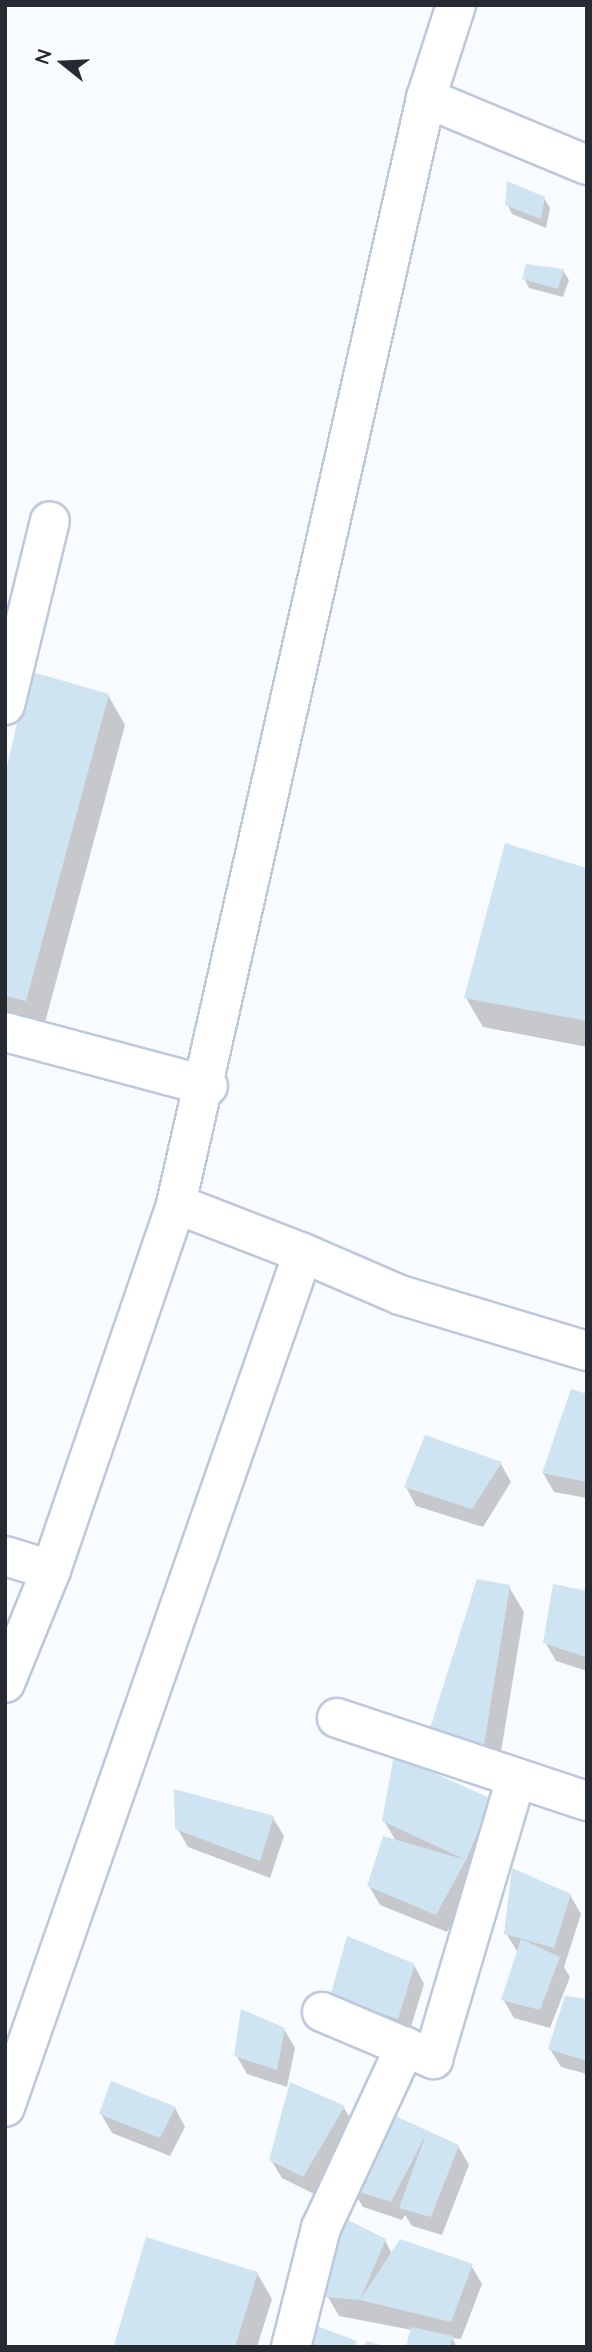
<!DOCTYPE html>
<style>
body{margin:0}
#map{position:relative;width:592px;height:2352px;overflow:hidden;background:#f8fbff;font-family:Lato,sans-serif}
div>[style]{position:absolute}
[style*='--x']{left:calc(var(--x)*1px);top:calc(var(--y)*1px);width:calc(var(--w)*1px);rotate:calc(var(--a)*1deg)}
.shadow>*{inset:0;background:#0003}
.building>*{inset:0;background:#cfe4f3}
.roads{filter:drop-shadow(2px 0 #bcc8dc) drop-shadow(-2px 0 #bcc8dc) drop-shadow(0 2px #bcc8dc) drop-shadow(0 -2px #bcc8dc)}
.minor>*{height:38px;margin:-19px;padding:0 19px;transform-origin:19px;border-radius:19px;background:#fff}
span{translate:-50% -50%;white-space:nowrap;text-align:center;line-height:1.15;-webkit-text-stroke:5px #fff;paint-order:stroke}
.frame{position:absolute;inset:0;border:7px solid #262b33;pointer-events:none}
.north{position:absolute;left:28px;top:28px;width:70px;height:70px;-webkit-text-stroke:5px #fff;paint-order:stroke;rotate:288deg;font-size:19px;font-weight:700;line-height:28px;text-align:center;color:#262b33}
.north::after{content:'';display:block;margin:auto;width:24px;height:32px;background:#262b33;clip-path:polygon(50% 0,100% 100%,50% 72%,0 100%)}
</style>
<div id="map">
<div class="shadow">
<div style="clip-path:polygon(544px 198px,550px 208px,546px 228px,512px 214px,507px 204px)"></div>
<div style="clip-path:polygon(563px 271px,569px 280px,563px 297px,529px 288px,524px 278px)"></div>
<div style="clip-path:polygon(108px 695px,125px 725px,43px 1030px,5px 1022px,5px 783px)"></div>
<div style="clip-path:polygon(587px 870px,587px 1047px,483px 1027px,466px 998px)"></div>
<div style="clip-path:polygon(587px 1395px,587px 1498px,554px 1492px,543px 1473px)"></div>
<div style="clip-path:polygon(501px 1464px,511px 1482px,483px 1527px,416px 1506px,406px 1487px)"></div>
<div style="clip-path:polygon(509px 1587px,524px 1612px,498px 1770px,445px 1756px)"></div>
<div style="clip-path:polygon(587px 1593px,587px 1671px,556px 1661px,545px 1642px)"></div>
<div style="clip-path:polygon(491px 1800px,475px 1881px,447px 1932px,380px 1905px,369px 1886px,396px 1841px,384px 1821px)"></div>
<div style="clip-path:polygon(273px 1818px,284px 1836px,270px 1878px,188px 1847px,177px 1828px)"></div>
<div style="clip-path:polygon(570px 1895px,581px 1914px,564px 1967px,570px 1977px,550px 2028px,514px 2018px,503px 1999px,518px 1953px,506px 1933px)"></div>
<div style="clip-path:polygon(414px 1965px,424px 1984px,408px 2037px,332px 1997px)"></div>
<div style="clip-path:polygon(587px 2001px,587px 2074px,561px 2067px,550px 2049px)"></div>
<div style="clip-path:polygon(284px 2029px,295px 2048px,287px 2087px,247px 2074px,236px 2055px)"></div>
<div style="clip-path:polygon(292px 2084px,344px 2108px,355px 2126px,314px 2194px,282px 2178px,271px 2160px)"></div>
<div style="clip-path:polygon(175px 2108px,185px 2127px,170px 2156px,112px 2133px,101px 2114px)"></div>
<div style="clip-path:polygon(383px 2113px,458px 2146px,469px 2165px,442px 2235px,412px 2226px,405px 2215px,402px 2220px,363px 2207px,352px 2189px)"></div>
<div style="clip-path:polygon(147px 2239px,257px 2273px,272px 2299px,257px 2347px,117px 2347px)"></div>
<div style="clip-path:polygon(385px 2240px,392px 2254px,471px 2265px,482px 2284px,461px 2339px,452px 2338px,457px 2347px,408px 2347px,412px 2330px,339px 2316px,328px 2297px)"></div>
</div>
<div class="building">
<div style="clip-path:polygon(507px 181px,545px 197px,541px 219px,505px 205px)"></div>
<div style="clip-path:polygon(526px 264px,564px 269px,558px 289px,522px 279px)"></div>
<div style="clip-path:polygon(29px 671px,109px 694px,26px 1001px,5px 996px,5px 775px)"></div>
<div style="clip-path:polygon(505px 843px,587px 868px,587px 1021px,464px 998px)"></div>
<div style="clip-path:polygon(571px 1389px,587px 1394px,587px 1482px,542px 1473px)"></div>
<div style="clip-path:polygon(425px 1435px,502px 1462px,472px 1509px,404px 1487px)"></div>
<div style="clip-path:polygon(477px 1579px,510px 1585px,484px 1745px,429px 1731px)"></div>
<div style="clip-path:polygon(553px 1584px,587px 1591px,586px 1657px,543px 1643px)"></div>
<div style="clip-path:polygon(394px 1755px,492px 1799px,466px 1860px,436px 1915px,367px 1886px,383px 1836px,466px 1860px,382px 1821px)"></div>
<div style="clip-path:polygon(174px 1789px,274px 1816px,260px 1861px,175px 1829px)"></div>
<div style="clip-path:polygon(512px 1868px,571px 1894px,554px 1948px,504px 1934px)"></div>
<div style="clip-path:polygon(347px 1936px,415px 1964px,398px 2019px,330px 1997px)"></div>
<div style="clip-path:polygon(521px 1939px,560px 1957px,540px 2010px,501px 2000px)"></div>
<div style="clip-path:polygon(565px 1996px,587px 1999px,587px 2061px,548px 2049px)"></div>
<div style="clip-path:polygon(241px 2009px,285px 2028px,277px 2070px,234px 2056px)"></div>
<div style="clip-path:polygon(111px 2081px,176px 2107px,160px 2138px,99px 2114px)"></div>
<div style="clip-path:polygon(290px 2082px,345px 2106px,303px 2177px,269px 2160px)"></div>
<div style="clip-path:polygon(382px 2110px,459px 2145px,431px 2217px,399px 2208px,426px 2134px,391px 2202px,350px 2189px)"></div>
<div style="clip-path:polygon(338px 2215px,386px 2239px,360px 2300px,326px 2297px)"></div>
<div style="clip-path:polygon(146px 2237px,258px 2272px,235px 2347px,114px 2345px)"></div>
<div style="clip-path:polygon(400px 2239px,473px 2264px,451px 2322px,360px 2300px)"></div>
<div style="clip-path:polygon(317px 2326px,357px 2341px,354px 2347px,309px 2347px)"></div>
<div style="clip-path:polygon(411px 2327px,453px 2336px,450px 2347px,406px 2347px)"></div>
<div style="clip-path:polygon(367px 2341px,383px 2346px,383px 2347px,364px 2347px)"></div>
</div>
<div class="roads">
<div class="minor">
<div style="--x:426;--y:98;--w:174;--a:22.6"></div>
<div style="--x:5;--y:705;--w:189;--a:-76.3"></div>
<div style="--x:5;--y:1032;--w:210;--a:14.9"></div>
<div style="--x:303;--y:1253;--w:106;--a:23.4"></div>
<div style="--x:400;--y:1295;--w:195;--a:16.7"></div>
<div style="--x:5;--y:1556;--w:48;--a:16.9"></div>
<div style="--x:5;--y:1683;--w:122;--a:-67.8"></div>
<div style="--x:51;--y:1570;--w:387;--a:-71.1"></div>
<div style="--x:176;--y:1204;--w:1134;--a:-77.26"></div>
<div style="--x:426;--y:98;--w:98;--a:-72.1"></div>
<div style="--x:337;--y:1718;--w:263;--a:18.4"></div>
<div style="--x:322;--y:2012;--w:121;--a:22.9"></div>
<div style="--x:433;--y:2059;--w:292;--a:-73.5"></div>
<div style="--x:5;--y:2107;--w:904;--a:-70.76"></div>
<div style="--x:303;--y:1253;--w:136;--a:-158.9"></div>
<div style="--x:291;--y:2347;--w:123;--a:-75.9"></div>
<div style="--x:321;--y:2228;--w:200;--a:-65.1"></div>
</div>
</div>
<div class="frame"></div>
<div class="north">N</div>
</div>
